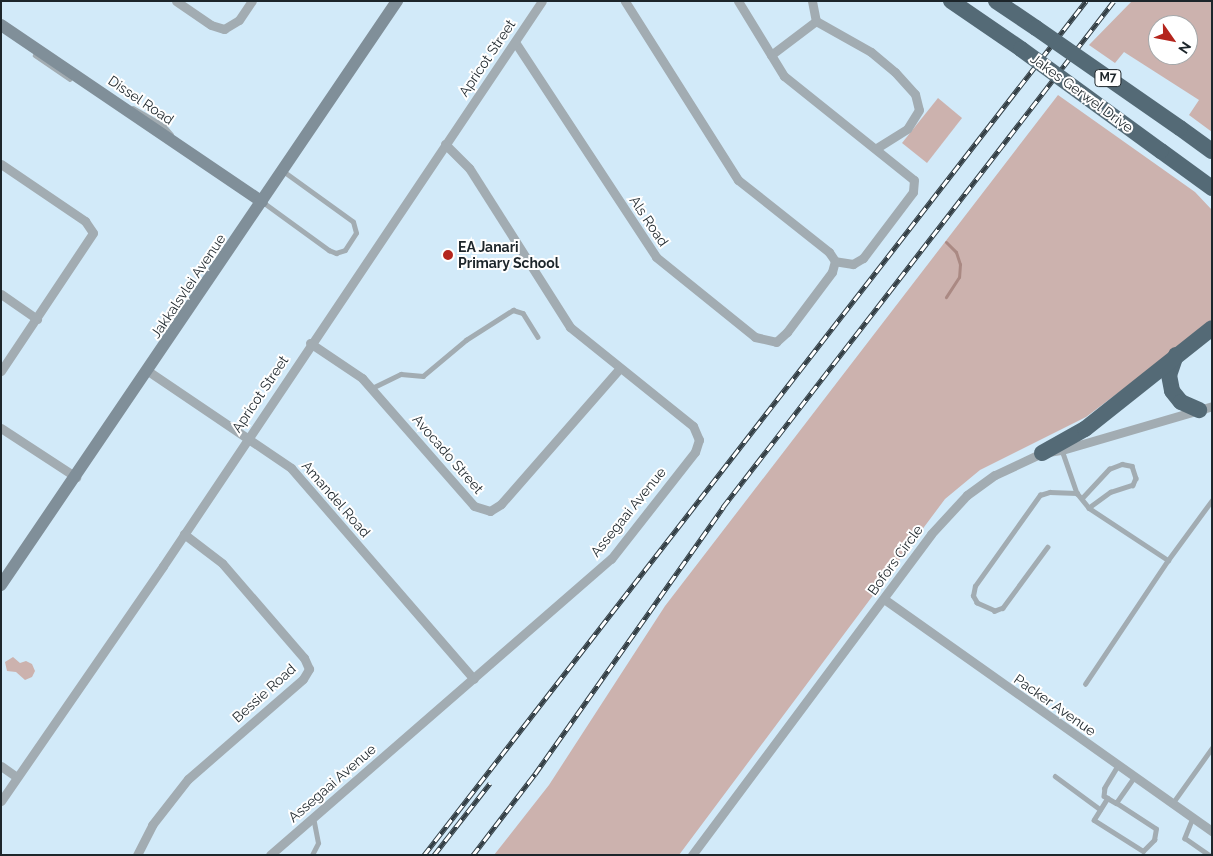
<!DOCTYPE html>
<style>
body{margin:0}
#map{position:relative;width:1213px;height:856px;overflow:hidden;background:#d2eaf9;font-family:Raleway,sans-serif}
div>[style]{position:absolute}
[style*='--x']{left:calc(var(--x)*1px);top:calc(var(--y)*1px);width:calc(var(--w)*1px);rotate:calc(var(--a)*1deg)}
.green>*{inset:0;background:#ccb2ae}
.stream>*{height:3px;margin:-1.5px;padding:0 1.5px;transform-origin:1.5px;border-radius:1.5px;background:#aa8983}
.lane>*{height:4.5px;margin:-2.25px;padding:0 2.25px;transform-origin:2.25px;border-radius:2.25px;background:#a2acb2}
.street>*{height:9px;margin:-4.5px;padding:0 4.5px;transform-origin:4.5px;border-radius:4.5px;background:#a2acb2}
.secondary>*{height:12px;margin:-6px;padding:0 6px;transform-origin:6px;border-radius:6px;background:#808f99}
.highway>*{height:16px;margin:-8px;padding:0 8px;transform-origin:8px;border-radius:8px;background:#546a76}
.rail>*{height:5px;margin-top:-2.5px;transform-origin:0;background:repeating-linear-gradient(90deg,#fff 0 9px,#333e44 0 18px);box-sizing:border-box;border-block:1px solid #333e44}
.highway-bridge>*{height:16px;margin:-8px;padding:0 8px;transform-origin:8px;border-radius:8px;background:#546a76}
.dots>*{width:14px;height:14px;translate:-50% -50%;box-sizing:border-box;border:2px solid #fff;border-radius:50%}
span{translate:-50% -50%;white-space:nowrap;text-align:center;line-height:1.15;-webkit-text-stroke:4px #fff;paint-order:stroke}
.shield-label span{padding:1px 4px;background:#fff;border:1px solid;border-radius:4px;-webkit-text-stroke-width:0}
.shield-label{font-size:12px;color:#1d262b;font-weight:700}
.street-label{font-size:14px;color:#1d262b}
.poi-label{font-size:14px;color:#1d262b;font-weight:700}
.left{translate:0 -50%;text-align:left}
.frame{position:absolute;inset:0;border:2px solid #1d262b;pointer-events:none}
.north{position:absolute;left:1148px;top:15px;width:50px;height:50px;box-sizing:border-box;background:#fff;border:1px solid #a5a8aa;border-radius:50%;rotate:123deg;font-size:14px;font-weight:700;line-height:20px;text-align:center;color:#1d262b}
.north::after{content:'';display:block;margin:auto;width:18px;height:22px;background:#b4251d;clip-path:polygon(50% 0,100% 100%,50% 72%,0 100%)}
</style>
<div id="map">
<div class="green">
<div style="clip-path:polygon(evenodd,1132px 1px,1212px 1px,1212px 132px,1189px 115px,1199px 100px,1124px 52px,1115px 63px,1089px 45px,1132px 1px,1158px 25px,1188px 25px,1188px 55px,1158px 55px,1158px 25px)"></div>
<div style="clip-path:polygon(1058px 95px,1195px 192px,1212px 210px,1212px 322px,1086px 417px,980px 470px,945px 499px,679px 855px,494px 855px,549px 785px,665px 606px)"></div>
<div style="clip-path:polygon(938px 98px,962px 118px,927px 163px,902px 143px)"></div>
<div style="clip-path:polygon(13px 657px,20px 663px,26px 661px,32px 664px,35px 671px,32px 677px,25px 680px,16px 672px,7px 671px,5px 662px)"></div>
</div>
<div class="stream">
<div style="--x:946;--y:242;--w:14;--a:45"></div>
<div style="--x:956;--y:252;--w:13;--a:72"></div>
<div style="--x:960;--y:264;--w:13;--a:94"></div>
<div style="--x:959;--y:277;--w:24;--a:123"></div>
</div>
<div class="lane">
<div style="--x:35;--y:55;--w:42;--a:34.4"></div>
<div style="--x:133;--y:108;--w:36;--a:30"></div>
<div style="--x:164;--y:126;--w:11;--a:49"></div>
<div style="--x:263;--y:202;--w:82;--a:36"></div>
<div style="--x:329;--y:250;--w:8;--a:23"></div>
<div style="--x:336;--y:253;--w:9;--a:-18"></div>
<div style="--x:345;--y:250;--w:20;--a:-57"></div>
<div style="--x:356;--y:233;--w:11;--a:-105"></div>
<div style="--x:353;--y:222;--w:85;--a:-144.1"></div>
<div style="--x:372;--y:388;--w:32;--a:-26"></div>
<div style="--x:401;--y:374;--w:22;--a:5"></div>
<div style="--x:423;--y:376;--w:56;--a:-39.9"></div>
<div style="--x:466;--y:340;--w:56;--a:-32.6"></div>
<div style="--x:513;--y:310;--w:10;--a:17"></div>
<div style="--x:523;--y:313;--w:28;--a:58"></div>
<div style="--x:1062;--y:450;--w:46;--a:70.8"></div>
<div style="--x:1077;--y:493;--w:19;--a:51"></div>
<div style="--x:1089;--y:508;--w:95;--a:33.4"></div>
<div style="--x:1168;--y:560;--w:74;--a:-53.7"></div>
<div style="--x:1082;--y:498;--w:40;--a:-47"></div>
<div style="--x:1109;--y:469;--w:14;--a:-21"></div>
<div style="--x:1122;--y:464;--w:10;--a:11"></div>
<div style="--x:1132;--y:466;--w:13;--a:72"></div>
<div style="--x:1136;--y:478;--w:8;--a:113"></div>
<div style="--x:1133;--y:485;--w:23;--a:162"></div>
<div style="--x:1111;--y:492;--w:27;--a:144"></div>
<div style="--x:1048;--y:547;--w:76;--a:126.4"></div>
<div style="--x:1003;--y:608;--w:9;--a:159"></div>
<div style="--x:995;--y:611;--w:20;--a:-156"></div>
<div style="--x:977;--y:603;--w:8;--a:-120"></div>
<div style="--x:973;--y:596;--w:10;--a:-79"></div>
<div style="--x:975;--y:586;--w:112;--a:-54.5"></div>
<div style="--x:1040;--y:495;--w:10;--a:-17"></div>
<div style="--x:1050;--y:492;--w:27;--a:2"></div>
<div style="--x:1085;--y:684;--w:149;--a:-56.2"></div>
<div style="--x:1118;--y:766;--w:26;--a:121"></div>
<div style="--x:1105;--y:788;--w:8;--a:97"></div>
<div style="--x:1104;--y:796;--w:14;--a:30"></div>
<div style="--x:1116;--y:803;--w:32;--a:-55"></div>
<div style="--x:1055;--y:776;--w:56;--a:36.3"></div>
<div style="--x:1108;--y:798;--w:26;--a:122"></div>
<div style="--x:1094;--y:820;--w:58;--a:32.3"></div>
<div style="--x:1143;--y:851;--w:16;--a:-45"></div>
<div style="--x:1154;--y:840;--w:11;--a:-80"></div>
<div style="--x:1156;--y:829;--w:48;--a:-147"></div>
<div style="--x:1172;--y:804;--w:69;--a:-54.5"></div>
<div style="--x:1193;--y:818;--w:22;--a:112"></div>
<div style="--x:1185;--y:838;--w:29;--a:35"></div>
<div style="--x:312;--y:855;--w:13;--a:-63"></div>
<div style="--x:318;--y:843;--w:26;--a:-101"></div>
</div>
<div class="street">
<div style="--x:176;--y:1;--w:42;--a:34.4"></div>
<div style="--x:211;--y:25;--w:14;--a:17"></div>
<div style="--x:224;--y:29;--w:17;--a:-31"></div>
<div style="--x:239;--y:20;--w:23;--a:-56"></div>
<div style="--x:738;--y:1;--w:88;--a:58.5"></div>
<div style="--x:784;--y:76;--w:166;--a:38.7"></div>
<div style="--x:914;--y:180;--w:12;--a:95"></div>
<div style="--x:913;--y:192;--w:83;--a:127.1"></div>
<div style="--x:863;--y:258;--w:12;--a:149"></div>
<div style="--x:853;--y:264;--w:18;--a:-171"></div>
<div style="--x:812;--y:1;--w:20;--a:79"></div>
<div style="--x:515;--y:42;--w:257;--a:56.7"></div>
<div style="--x:656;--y:257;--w:127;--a:38.9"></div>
<div style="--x:755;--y:337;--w:22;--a:13"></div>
<div style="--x:776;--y:342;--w:15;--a:-42"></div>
<div style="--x:787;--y:332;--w:75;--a:-53.1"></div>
<div style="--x:832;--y:272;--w:11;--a:-75"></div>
<div style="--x:835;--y:261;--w:11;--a:-124"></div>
<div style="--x:829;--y:252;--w:116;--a:-141.6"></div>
<div style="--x:738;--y:180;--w:212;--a:-122.3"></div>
<div style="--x:771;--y:55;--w:56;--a:-37.1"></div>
<div style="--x:816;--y:21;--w:63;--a:29.4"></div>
<div style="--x:871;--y:52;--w:31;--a:40"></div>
<div style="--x:895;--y:72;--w:30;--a:48"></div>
<div style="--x:915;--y:94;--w:16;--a:76"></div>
<div style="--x:919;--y:110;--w:22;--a:122"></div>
<div style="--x:907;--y:129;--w:36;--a:148"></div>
<div style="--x:1;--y:164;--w:102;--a:34.2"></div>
<div style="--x:85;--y:221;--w:14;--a:56"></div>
<div style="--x:93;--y:233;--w:166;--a:123.7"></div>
<div style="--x:1;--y:294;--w:44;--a:34.8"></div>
<div style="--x:310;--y:343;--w:63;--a:33.9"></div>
<div style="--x:362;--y:378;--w:170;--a:48.8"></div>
<div style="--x:474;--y:506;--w:17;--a:17"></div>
<div style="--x:490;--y:511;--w:13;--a:-32"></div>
<div style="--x:501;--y:504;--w:179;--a:-48.8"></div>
<div style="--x:148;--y:371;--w:173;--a:34.1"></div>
<div style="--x:291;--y:468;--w:279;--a:49.1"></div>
<div style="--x:1;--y:428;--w:90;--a:33.2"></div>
<div style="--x:884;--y:599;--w:402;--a:35.3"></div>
<div style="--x:1;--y:766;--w:19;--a:35"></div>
<div style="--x:1;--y:801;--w:285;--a:-55.4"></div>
<div style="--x:163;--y:566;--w:680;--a:-56.15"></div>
<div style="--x:137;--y:855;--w:34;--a:-63"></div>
<div style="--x:152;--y:825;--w:58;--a:-52"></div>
<div style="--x:188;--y:779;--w:152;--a:-41"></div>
<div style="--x:303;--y:679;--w:12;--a:-59"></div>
<div style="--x:309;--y:669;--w:12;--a:-114"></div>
<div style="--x:304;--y:658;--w:125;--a:-130.8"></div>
<div style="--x:222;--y:563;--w:48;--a:-142.7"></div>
<div style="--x:270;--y:855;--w:452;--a:-41"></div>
<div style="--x:611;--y:559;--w:136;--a:-51.9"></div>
<div style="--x:695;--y:452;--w:13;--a:-72"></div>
<div style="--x:699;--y:440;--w:15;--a:-113"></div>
<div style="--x:693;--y:426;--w:158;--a:-141.2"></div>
<div style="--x:570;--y:327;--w:188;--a:-122.4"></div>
<div style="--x:469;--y:168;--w:34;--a:-135"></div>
<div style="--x:692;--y:855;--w:400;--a:-53.3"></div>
<div style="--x:931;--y:534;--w:53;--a:-47.3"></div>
<div style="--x:967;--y:495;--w:34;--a:-36"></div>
<div style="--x:995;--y:475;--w:52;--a:-25.1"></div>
<div style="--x:1042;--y:453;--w:20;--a:-9"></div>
<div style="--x:1062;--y:450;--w:156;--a:-16.3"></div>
</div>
<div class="secondary">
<div style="--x:1;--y:25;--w:315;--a:34.1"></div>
<div style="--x:1;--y:585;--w:706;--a:-55.86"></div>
</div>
<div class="highway">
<div style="--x:951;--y:1;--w:85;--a:34.4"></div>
<div style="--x:996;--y:1;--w:48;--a:34"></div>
<div style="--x:1180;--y:128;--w:39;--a:36"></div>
<div style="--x:1161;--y:151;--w:63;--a:36"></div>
<div style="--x:1176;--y:355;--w:21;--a:109"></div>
<div style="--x:1169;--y:375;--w:16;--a:79"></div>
<div style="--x:1172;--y:391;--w:14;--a:51"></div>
<div style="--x:1181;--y:402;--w:20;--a:24"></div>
<div style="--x:1042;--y:453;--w:49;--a:-29.2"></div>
<div style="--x:1085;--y:429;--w:162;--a:-38.5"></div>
</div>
<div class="rail">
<div style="--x:424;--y:855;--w:1081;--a:-52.22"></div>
<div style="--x:434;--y:855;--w:91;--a:-52.1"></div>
<div style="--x:473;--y:855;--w:102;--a:-52.6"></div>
<div style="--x:535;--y:774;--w:327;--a:-54.8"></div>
<div style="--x:723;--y:507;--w:639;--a:-52.31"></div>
</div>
<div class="highway-bridge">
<div style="--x:1036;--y:28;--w:175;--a:34.8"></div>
<div style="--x:1021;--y:49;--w:173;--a:36.1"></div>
</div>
<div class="dots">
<div style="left:448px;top:255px;background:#b4251d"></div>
</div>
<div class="shield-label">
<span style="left:1108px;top:78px">M7</span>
</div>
<div class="street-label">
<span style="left:487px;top:58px;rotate:-56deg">Apricot Street</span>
<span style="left:1082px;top:93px;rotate:36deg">Jakes Gerwel Drive</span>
<span style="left:141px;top:100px;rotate:34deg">Dissel Road</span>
<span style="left:649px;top:221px;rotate:56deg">Als Road</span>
<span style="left:188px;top:286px;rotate:-56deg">Jakkalsvlei Avenue</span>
<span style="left:260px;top:394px;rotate:-56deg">Apricot Street</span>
<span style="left:448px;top:454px;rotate:49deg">Avocado Street</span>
<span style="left:336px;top:499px;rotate:49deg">Amandel Road</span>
<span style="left:628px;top:512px;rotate:-51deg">Assegaai Avenue</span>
<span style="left:895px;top:560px;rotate:-54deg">Bofors Circle</span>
<span style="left:264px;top:693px;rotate:-42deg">Bessie Road</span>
<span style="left:1055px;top:705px;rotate:35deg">Packer Avenue</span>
<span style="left:332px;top:783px;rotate:-41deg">Assegaai Avenue</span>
</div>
<div class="poi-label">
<span class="left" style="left:458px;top:255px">EA Janari<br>Primary School</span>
</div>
<div class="frame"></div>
<div class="north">N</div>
</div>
